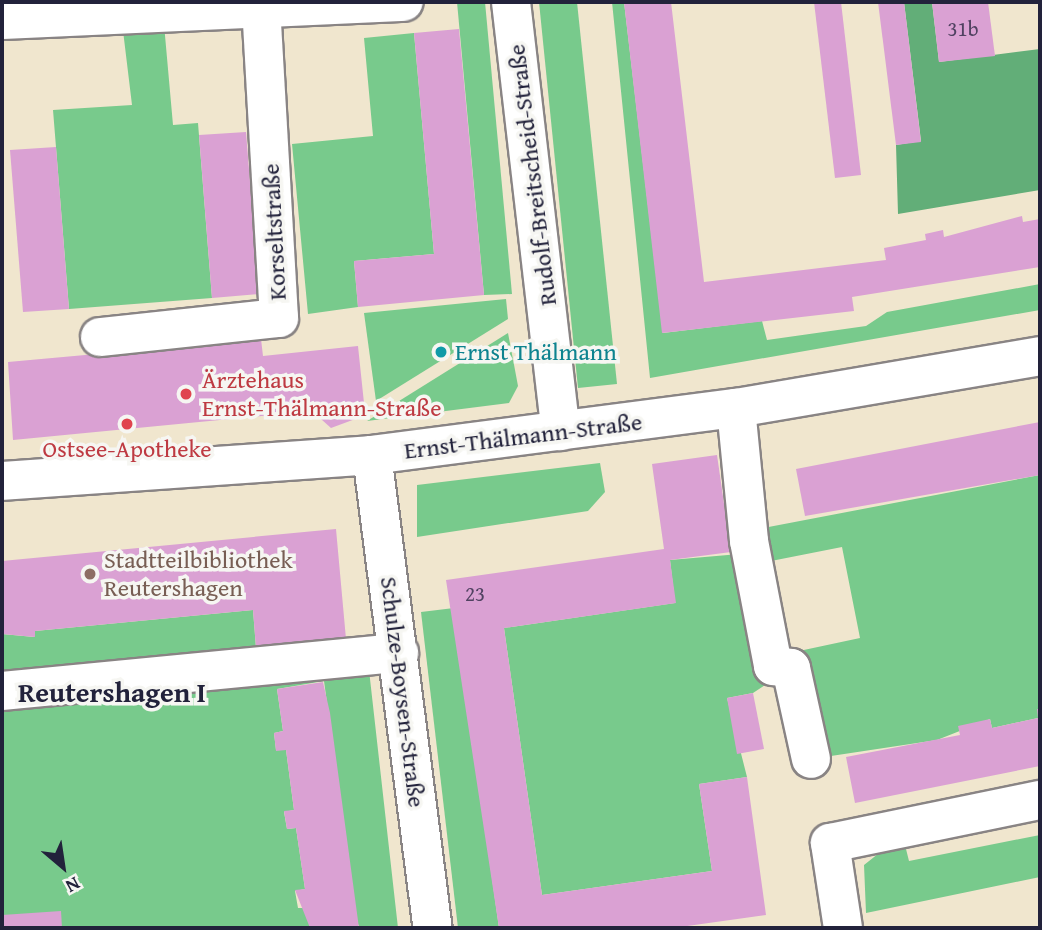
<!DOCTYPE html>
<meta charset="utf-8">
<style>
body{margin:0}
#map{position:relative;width:1042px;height:930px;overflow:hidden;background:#f0e6ce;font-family:"Gentium Book Plus",serif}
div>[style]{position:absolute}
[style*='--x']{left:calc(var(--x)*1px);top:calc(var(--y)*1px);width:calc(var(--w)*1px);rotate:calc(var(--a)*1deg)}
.green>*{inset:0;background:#78ca8c}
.forest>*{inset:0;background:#62ae78}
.building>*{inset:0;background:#daa1d3}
.roads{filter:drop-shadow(2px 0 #898484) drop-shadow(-2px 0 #898484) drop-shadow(0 2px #898484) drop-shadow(0 -2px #898484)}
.minor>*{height:38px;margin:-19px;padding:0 19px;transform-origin:19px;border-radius:19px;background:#fff}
.dots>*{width:19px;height:19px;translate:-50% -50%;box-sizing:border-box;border:4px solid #f6f6f2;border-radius:50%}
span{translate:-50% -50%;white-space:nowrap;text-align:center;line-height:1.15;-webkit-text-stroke:7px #f6f6f2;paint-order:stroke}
.number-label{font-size:21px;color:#504261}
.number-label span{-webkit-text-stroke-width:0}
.street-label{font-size:24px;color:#22223b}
.culture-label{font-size:24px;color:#0d838f}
.left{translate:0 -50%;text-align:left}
.health-label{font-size:24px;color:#be3a42}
.education-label{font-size:24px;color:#785e54}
.quarter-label{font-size:28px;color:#22223b;font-weight:700}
.frame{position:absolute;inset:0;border:4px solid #22223b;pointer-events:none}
.north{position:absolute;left:28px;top:832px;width:70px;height:70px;-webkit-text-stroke:5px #f6f6f2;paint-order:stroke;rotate:151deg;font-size:19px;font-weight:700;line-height:28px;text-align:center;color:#22223b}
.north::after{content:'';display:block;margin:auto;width:24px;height:32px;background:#22223b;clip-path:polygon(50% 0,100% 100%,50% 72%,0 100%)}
</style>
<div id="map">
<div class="green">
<div style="clip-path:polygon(457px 2px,485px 2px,512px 294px,484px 295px)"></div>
<div style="clip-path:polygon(539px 2px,577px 2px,617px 384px,578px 388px)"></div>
<div style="clip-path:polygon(612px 2px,624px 2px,663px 333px,762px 321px,767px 340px,866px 326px,887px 312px,1040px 284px,1040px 310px,650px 378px)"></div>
<div style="clip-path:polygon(163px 13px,173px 125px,198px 123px,212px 298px,69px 309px,53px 110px,132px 105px,121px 14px)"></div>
<div style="clip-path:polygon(414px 33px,434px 254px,354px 261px,358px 307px,308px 314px,292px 144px,373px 136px,364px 38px)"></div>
<div style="clip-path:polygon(506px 299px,508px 319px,376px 401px,364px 313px)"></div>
<div style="clip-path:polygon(508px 333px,518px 386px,509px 403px,367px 421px)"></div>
<div style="clip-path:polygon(600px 463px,605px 492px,588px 511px,417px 537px,417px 485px)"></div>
<div style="clip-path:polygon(evenodd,1040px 475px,1038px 718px,992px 728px,990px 719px,937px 740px,811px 759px,791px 668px,753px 693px,727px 698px,747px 777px,699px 784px,712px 871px,542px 895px,504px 628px,675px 603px,670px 560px,751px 553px,748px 531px,1040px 475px,842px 547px,860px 638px,785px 654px,766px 562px,842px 547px)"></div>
<div style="clip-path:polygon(454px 608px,499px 928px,458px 928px,421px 612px)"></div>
<div style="clip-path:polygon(253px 610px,256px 648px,369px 670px,398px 928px,360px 928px,357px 922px,324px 681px,277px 689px,283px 731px,274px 733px,276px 750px,286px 750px,294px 810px,284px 812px,287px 829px,296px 828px,305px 889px,295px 891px,298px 908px,307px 908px,310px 928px,2px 928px,2px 634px,34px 637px,35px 631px)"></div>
<div style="clip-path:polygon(1040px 835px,1040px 877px,866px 913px,864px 865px,888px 846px,904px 841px,909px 861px)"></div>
</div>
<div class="forest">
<div style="clip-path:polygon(904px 2px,932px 2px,939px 62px,1040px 49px,1040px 190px,898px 214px,896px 145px,921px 141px)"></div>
</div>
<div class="building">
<div style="clip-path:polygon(624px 2px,671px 2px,704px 282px,886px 260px,884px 248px,926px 240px,925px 234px,943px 230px,944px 237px,1022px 216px,1023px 222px,1040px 219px,1040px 267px,852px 297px,854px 311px,662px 333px)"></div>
<div style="clip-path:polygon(814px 2px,841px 2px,861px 175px,835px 178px)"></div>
<div style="clip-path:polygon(878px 2px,904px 2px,921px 142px,896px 145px)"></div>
<div style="clip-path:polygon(932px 2px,988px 2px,995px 56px,939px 62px)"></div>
<div style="clip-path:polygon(459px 29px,484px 295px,358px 307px,354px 261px,434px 254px,414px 33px)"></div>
<div style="clip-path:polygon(246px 132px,259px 294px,212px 298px,199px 135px)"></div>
<div style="clip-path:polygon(56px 147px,69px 309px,23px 312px,10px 150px)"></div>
<div style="clip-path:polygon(261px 339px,263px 356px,358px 346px,364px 403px,358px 418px,331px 428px,312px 411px,13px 440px,8px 362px)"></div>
<div style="clip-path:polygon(1040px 422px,1040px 475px,805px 516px,796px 469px)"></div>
<div style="clip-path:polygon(717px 455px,731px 552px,670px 560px,676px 603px,504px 628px,542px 895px,712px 871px,699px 784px,747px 777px,766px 915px,673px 928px,499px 928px,446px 580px,664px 549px,652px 464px)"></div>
<div style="clip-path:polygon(336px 529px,346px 639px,256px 648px,253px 610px,35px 631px,35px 637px,2px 634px,2px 561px)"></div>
<div style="clip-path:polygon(323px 682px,330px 713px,359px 928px,310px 928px,295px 890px,305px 889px,296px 828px,287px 829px,284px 811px,294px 810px,286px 750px,276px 751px,274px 733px,283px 731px,277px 689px)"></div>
<div style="clip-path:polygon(753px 693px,764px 749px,737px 754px,727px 698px)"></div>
<div style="clip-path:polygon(1037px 709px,1040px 709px,1040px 766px,855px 803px,846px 757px,960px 735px,958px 726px,990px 719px,992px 728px,1038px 718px)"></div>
<div style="clip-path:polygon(61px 911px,62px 928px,2px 928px,2px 915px)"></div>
</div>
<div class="roads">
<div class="minor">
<div style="--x:511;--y:2;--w:432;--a:83.4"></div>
<div style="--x:2;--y:20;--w:402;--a:-2.6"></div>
<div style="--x:100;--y:337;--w:180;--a:-6.1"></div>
<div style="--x:279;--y:318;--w:311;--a:-93.3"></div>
<div style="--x:736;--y:408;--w:134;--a:84.4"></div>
<div style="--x:749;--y:541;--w:127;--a:79.1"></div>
<div style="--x:773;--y:666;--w:18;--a:6"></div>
<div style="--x:791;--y:668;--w:93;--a:77.6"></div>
<div style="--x:372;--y:455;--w:477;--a:82.7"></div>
<div style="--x:2;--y:481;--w:371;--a:-4"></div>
<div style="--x:372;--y:455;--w:367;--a:-7.4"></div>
<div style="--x:736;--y:408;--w:308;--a:-9.7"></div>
<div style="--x:2;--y:691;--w:399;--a:-5.5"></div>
<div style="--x:843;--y:928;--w:86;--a:-98.7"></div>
<div style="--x:830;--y:843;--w:214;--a:-11.6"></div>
</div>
</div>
<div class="dots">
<div style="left:441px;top:352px;background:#0f9aa8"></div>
<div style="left:186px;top:394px;background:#e0444e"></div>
<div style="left:127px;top:424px;background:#e0444e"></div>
<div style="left:90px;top:574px;background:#8d6e63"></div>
</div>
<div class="number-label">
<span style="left:963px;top:29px">31b</span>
<span style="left:475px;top:594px">23</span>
</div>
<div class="street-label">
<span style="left:532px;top:175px;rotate:-97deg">Rudolf-Breitscheid-Straße</span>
<span style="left:274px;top:232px;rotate:-93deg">Korseltstraße</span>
<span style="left:523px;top:436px;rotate:-7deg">Ernst-Thälmann-Straße</span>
<span style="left:403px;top:692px;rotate:83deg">Schulze-Boysen-Straße</span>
</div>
<div class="culture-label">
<span class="left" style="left:455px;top:352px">Ernst Thälmann</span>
</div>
<div class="health-label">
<span class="left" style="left:202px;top:394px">Ärztehaus<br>Ernst-Thälmann-Straße</span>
<span style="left:127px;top:449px">Ostsee-Apotheke</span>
</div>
<div class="education-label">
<span class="left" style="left:104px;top:574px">Stadtteilbibliothek<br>Reutershagen</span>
</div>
<div class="quarter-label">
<span style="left:112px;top:692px">Reutershagen I</span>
</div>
<div class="frame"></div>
<div class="north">N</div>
</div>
